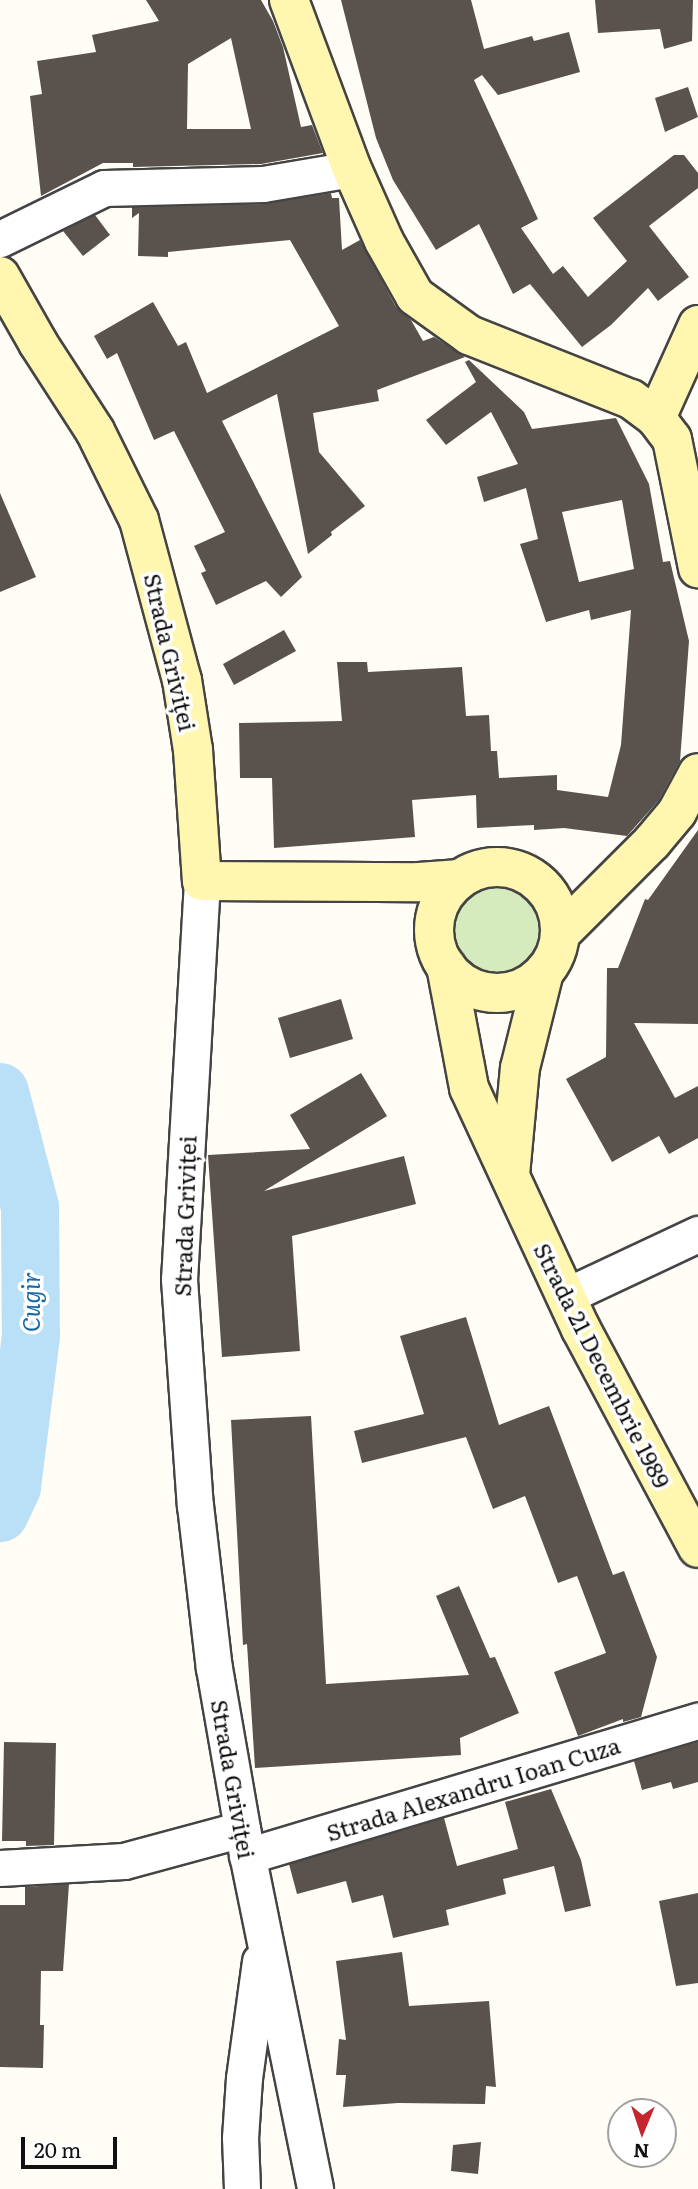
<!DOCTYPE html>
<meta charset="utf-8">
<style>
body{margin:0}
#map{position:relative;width:698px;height:2189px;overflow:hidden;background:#fffdf5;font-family:Literata,serif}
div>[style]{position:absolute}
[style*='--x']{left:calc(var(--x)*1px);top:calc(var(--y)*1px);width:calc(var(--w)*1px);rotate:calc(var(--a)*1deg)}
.green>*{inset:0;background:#d5ebbd}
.round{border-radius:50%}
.river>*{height:58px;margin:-29px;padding:0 29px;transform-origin:29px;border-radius:29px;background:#b9e0f7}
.building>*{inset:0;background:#5a524d}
.roads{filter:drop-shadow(2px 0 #444) drop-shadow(-2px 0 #444) drop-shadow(0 2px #444) drop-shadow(0 -2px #444)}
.street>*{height:35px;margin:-17.5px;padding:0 17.5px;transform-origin:17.5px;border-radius:17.5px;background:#fff}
.secondary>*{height:38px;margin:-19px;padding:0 19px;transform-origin:19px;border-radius:19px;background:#fff6b0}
.secondary>.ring{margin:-19px;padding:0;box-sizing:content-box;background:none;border:38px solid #fff6b0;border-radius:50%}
span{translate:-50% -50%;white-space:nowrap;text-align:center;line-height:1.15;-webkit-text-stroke:7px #fff;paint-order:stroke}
.street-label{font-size:23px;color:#111}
.water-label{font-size:24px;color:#1768a6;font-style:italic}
.north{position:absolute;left:607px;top:2098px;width:70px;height:70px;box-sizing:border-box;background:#fff;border:2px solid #a0a0a0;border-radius:50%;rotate:182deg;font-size:19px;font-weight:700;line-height:28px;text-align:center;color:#111}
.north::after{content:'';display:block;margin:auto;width:24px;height:32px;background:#c4262e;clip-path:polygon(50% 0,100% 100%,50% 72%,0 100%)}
.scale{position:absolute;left:21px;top:2137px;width:96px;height:32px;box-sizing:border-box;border:4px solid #111;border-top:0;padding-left:9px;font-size:21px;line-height:24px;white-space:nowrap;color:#111;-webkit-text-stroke:5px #fff;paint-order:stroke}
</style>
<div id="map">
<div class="green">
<div class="round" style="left:449px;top:882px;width:98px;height:98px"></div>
</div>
<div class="river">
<div style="--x:0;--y:1092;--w:119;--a:75.4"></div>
<div style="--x:30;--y:1207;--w:129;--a:89.6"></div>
<div style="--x:31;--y:1336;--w:152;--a:97.2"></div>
<div style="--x:12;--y:1487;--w:29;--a:115"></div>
</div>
<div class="building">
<div style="clip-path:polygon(evenodd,146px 0,261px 0,273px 21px,283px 47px,301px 127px,312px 125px,323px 153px,261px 164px,133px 167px,133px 163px,103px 163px,41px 196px,30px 96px,42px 94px,37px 61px,96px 52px,92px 35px,159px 21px,146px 0,231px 38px,251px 129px,187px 129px,188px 64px,231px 38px)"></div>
<div style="clip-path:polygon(341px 0,471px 0,484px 49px,532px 36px,534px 41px,569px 32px,580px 72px,498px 95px,482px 75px,474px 80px,538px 219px,521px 228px,553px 274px,563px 266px,588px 297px,627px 261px,593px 218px,674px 155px,684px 155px,698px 173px,698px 188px,649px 226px,689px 277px,658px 301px,648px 288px,611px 325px,582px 347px,530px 284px,513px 294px,479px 224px,436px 250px,393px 180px,376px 138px)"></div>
<div style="clip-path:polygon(595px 0,693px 0,692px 41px,664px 49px,660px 29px,598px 33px)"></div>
<div style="clip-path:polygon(688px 87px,698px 117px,665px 132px,655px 98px)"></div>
<div style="clip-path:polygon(331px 193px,332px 198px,339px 198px,342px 250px,360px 240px,396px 307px,411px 320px,423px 341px,434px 337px,465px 357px,377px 390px,379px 401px,313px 413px,319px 452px,365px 506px,331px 532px,332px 535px,308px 554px,277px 394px,222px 421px,302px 577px,281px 597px,266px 581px,216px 605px,201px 573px,206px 571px,194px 546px,225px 532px,174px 431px,154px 440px,117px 353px,107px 359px,94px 336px,153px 302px,178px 346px,186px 342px,207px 393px,339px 326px,290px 240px,168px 252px,168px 257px,138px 256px,139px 213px,132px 218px,132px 207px,263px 204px)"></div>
<div style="clip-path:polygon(95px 215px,110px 235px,83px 256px,63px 231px)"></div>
<div style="clip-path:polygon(evenodd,469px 360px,524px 412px,532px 429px,616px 418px,649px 484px,663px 562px,670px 561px,689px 641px,680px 761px,659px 800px,627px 836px,564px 828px,534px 830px,534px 825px,477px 828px,476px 795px,412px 800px,415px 837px,274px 848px,272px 778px,240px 778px,239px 723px,342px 721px,337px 662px,367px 662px,368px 672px,462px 667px,466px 716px,489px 715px,491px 751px,497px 751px,499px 778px,557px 775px,557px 790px,608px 797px,621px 745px,631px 610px,591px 620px,589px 610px,546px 622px,520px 544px,538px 539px,526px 488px,484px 502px,477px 477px,518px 464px,491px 412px,446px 445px,426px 420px,476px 382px,465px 362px,469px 360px,622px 500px,634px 569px,579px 582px,562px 512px,622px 500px)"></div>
<div style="clip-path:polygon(0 493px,36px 577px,0 592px)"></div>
<div style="clip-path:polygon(284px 630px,296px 651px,234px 685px,223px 664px)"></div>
<div style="clip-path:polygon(698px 830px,698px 1024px,634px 1023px,675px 1098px,698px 1086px,698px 1138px,669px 1154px,659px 1136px,612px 1162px,566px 1079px,606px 1057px,607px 968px,618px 968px,645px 899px,648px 900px)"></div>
<div style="clip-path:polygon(341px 999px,353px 1039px,290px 1058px,278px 1018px)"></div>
<div style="clip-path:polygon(361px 1073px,387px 1116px,264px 1191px,404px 1156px,416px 1204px,292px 1236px,300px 1351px,222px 1357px,208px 1155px,310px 1149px,290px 1115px)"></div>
<div style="clip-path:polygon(466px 1317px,499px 1425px,549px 1406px,613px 1575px,624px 1571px,657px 1657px,641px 1717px,623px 1722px,623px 1719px,578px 1736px,554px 1672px,606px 1653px,577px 1576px,558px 1583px,525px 1496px,493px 1509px,466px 1437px,362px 1463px,354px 1431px,424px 1414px,400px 1336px)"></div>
<div style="clip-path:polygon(311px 1416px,326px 1684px,469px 1675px,436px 1596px,459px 1586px,490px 1658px,495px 1657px,519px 1713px,460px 1738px,461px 1755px,255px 1768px,247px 1644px,243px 1645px,231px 1420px)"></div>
<div style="clip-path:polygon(4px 1742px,56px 1743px,54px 1845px,26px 1846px,26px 1841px,2px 1841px)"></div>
<div style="clip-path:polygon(698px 1742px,698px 1782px,673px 1789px,671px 1782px,642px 1790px,634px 1761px)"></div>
<div style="clip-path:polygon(551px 1789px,581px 1860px,591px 1906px,565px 1912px,554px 1866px,503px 1879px,506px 1894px,446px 1910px,449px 1925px,393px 1938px,383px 1895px,352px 1903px,346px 1881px,297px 1894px,289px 1864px,444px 1818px,457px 1866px,518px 1849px,505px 1802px)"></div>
<div style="clip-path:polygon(69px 1884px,63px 1971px,41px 1971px,40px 2025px,44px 2025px,43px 2068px,0 2067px,0 1905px,25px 1905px,25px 1887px)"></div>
<div style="clip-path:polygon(698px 1893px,698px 1983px,676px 1986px,659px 1901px)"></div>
<div style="clip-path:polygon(402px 1952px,409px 2006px,489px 2001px,496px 2087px,486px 2086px,485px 2104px,398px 2103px,343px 2107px,346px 2075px,336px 2075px,339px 2039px,346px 2040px,336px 1961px)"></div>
<div style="clip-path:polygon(481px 2142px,478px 2174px,451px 2171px,453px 2145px)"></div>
</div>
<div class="roads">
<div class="street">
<div style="--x:0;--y:239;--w:116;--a:-26.1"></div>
<div style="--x:104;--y:188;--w:159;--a:-1.4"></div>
<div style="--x:263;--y:184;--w:90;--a:-9.6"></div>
<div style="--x:202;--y:881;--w:399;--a:93.3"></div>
<div style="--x:179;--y:1279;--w:227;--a:86"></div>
<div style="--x:195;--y:1505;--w:164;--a:83.4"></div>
<div style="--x:214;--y:1668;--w:163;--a:80.1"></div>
<div style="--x:242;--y:1829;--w:367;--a:78.5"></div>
<div style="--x:566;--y:1296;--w:146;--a:-25.2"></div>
<div style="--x:247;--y:1856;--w:471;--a:-16.7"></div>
<div style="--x:0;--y:1868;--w:124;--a:-3.2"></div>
<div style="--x:124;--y:1861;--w:122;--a:-15.2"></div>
<div style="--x:242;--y:2189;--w:51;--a:-92.2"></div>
<div style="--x:240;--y:2138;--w:60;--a:-86.2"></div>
<div style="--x:244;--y:2078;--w:118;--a:-82.2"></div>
</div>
<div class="secondary">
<div style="--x:289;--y:0;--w:180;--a:69.6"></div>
<div style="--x:352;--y:169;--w:79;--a:66"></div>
<div style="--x:384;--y:241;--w:63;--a:60.6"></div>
<div style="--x:415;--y:296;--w:67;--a:35.8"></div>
<div style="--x:469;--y:335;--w:174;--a:21.6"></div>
<div style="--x:631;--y:399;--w:31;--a:37"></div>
<div style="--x:656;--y:418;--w:26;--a:53"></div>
<div style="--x:672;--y:439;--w:132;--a:78.6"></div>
<div style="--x:0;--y:276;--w:77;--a:60.4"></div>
<div style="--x:38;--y:343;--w:105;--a:57.1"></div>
<div style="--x:95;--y:431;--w:99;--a:63.7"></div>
<div style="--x:139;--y:520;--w:166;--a:75"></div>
<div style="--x:182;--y:680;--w:71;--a:81.1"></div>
<div style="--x:193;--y:750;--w:131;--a:86.1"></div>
<div style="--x:202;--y:881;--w:217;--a:0.3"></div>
<div style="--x:419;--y:882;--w:41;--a:-4.2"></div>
<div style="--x:656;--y:418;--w:102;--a:-65.7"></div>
<div class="ring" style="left:434px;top:867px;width:88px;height:88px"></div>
<div style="--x:560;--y:934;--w:130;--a:-45"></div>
<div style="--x:652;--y:842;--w:39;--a:-50"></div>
<div style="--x:677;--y:812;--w:44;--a:-61.7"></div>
<div style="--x:446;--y:966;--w:124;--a:79.3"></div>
<div style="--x:469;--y:1088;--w:266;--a:65.1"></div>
<div style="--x:581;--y:1329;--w:248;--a:61.9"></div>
<div style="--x:510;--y:1175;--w:107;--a:-84.7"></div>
<div style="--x:520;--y:1068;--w:99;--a:-76"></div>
</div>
</div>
<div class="street-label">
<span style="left:171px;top:652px;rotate:77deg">Strada Griviței</span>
<span style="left:184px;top:1216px;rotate:-88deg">Strada Griviței</span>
<span style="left:603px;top:1365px;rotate:63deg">Strada 21 Decembrie 1989</span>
<span style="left:234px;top:1779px;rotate:80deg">Strada Griviței</span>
<span style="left:473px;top:1788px;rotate:-17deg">Strada Alexandru Ioan Cuza</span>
</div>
<div class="water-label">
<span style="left:30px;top:1302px;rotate:-90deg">Cugir</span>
</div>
<div class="north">N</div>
<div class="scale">20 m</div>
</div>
